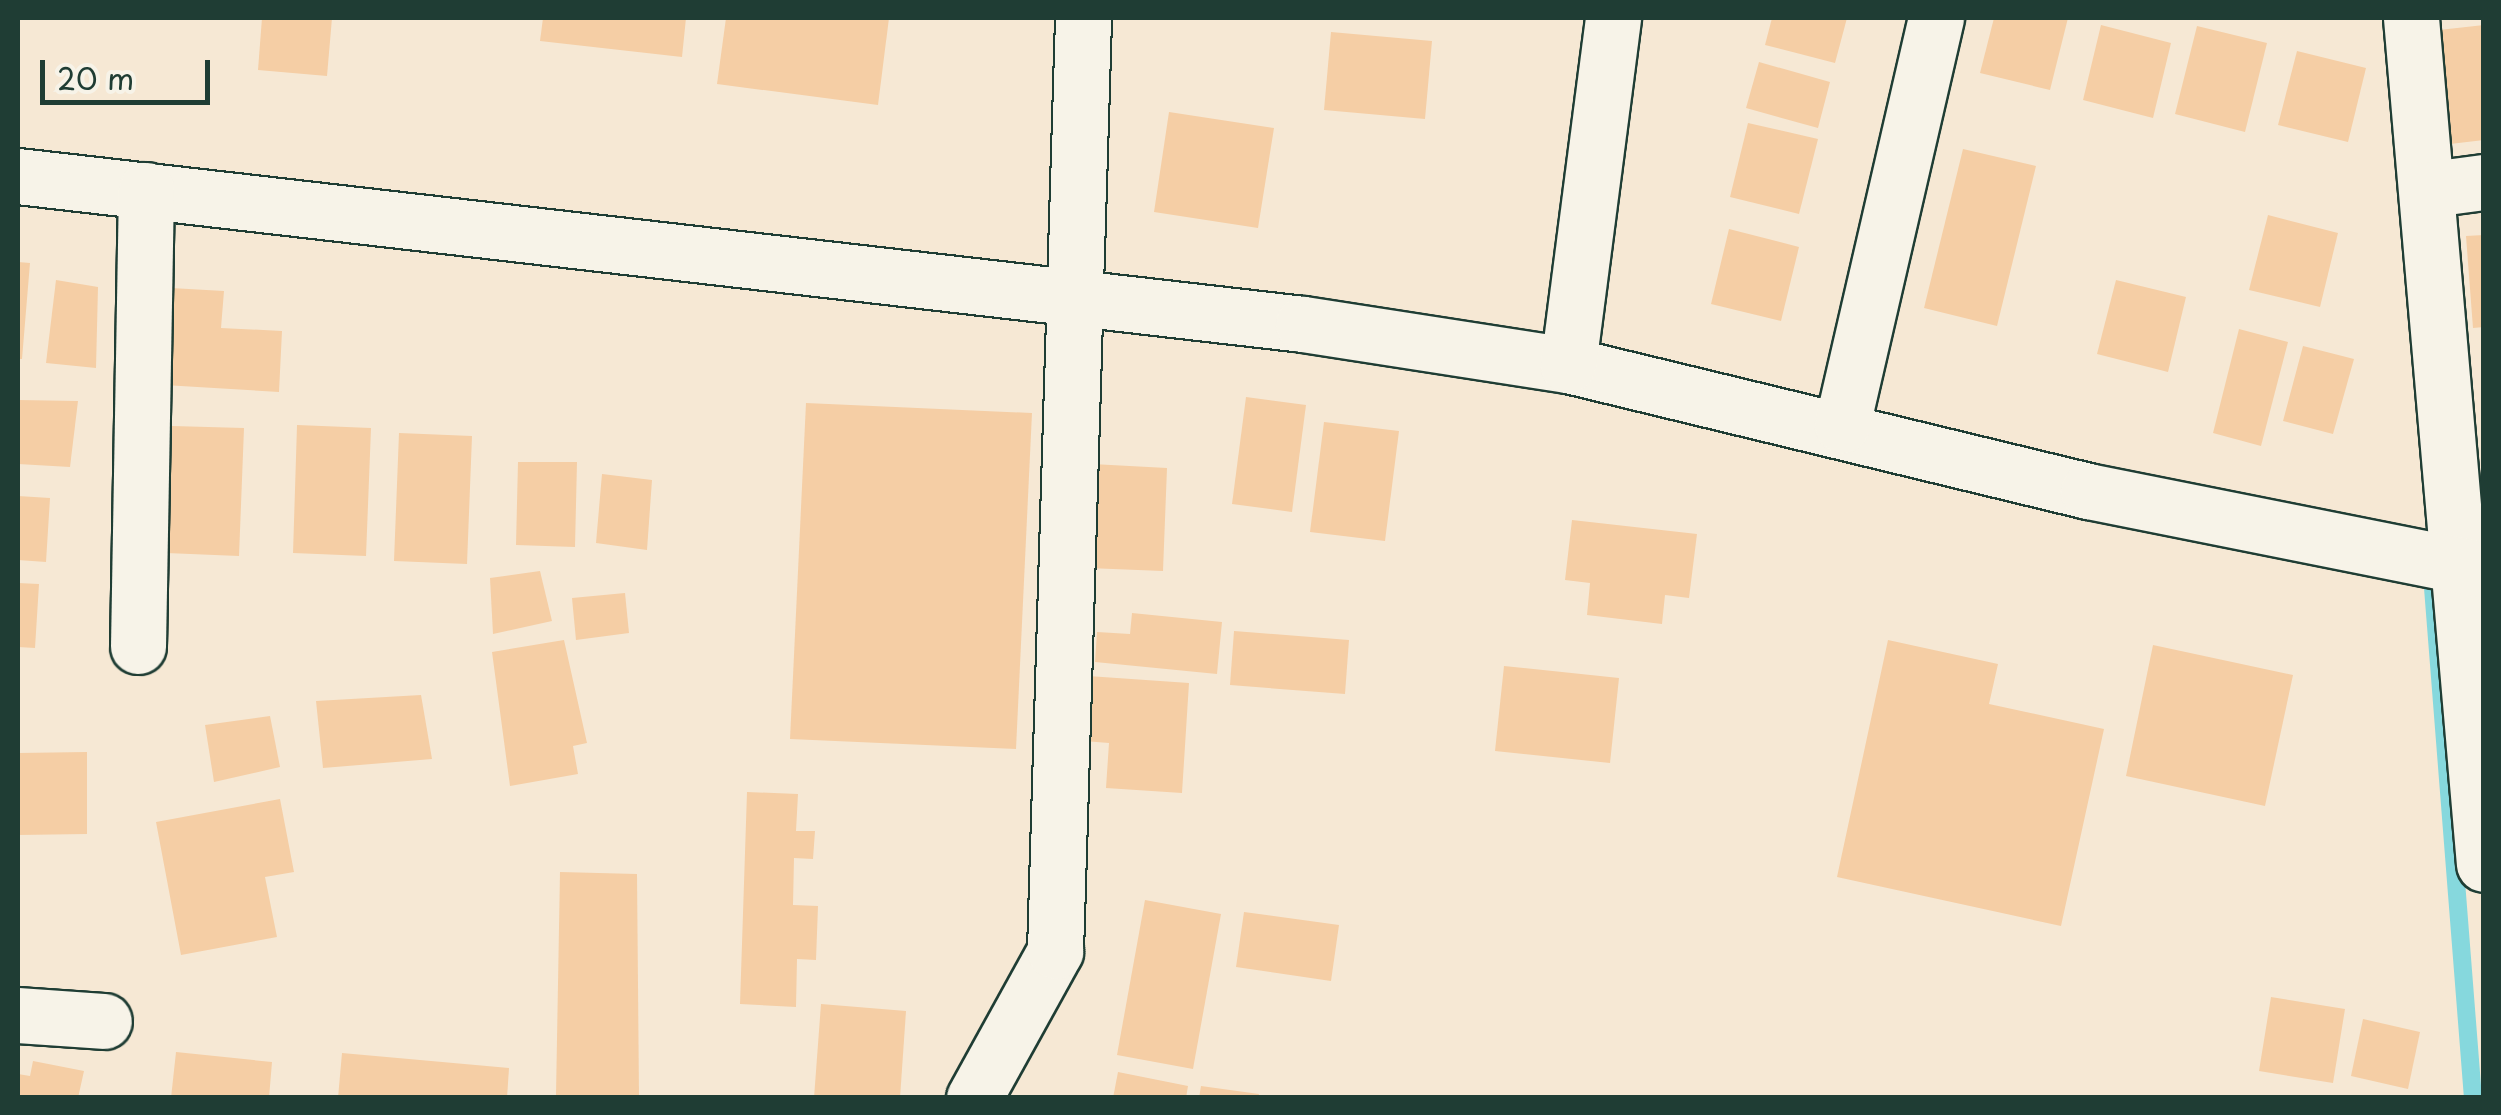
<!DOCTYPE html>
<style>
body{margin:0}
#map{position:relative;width:2501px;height:1115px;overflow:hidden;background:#f6e8d4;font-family:"Playpen Sans",sans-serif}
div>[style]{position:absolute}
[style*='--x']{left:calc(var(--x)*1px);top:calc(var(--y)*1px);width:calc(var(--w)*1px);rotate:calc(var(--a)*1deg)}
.stream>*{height:18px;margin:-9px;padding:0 9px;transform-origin:9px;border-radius:9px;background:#86d8dd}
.building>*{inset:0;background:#f5cea5}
.roads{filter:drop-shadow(2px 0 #1f3d34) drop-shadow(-2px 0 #1f3d34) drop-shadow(0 2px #1f3d34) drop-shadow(0 -2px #1f3d34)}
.minor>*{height:55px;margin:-27.5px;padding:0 27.5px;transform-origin:27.5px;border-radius:27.5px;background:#f7f3e8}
span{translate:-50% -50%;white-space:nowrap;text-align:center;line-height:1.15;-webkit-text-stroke:9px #f7f3e8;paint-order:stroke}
.frame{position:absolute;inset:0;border:20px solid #1f3d34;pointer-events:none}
.scale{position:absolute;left:40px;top:60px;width:170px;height:45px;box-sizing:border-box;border:5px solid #1f3d34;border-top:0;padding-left:12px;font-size:30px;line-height:35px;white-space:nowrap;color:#1f3d34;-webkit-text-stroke:8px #f7f3e8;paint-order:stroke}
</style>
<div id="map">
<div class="stream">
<div style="--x:2432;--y:575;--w:525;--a:85.52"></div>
</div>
<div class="building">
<div style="clip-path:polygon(262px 18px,332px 18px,327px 76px,258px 70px)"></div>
<div style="clip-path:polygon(543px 18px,686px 18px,682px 57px,540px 41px)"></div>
<div style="clip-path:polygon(726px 18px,889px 18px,878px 105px,717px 84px)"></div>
<div style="clip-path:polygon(1772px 18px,1847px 18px,1835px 63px,1765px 45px)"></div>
<div style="clip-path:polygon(1994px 18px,2068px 18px,2050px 90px,1980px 73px)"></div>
<div style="clip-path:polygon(2101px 25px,2171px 43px,2153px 118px,2083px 100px)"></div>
<div style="clip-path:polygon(2484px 25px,2484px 140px,2450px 144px,2439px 30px)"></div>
<div style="clip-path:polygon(2197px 26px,2267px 43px,2245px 132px,2175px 114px)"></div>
<div style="clip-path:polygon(1331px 32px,1432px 41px,1425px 119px,1324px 110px)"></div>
<div style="clip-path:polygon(2297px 51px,2366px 68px,2348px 142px,2278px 125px)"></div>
<div style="clip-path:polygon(1759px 62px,1830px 82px,1818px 128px,1746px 108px)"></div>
<div style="clip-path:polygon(1169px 112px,1274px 128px,1258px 228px,1154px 212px)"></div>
<div style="clip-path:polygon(1748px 123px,1818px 139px,1799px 214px,1730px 197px)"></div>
<div style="clip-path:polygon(1963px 149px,2036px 166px,1997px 326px,1924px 308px)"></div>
<div style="clip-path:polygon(2268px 215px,2338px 233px,2320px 307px,2249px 290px)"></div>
<div style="clip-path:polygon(1729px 229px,1799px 247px,1781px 321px,1711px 304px)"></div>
<div style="clip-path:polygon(2484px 235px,2484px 327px,2473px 328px,2466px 236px)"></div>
<div style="clip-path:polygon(18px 262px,30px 263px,22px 359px,18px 359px)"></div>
<div style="clip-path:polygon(56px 280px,98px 287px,96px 368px,46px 363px)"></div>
<div style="clip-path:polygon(2116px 280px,2186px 297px,2168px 372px,2097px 354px)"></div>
<div style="clip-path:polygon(171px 288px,224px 291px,221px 328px,282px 331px,279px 392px,164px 385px)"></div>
<div style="clip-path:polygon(2239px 329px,2288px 342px,2261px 446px,2213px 433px)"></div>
<div style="clip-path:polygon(2303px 346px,2354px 359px,2333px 434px,2283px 421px)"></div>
<div style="clip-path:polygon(1246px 397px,1306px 405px,1292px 512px,1232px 504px)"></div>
<div style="clip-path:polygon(18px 400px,78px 401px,70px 467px,18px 464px)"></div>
<div style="clip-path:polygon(806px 403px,1032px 413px,1016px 749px,790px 739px)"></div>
<div style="clip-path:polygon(1324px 422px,1399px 431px,1385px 541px,1310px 532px)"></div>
<div style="clip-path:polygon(297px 425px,371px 428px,366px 556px,293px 553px)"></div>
<div style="clip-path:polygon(172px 426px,244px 428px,239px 556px,166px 553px)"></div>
<div style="clip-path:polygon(399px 433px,472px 436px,467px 564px,394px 561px)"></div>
<div style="clip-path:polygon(518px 462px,577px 462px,575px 547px,516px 545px)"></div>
<div style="clip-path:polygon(1092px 464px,1167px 468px,1163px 571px,1088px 568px)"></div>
<div style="clip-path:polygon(602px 474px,652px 480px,647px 550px,596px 543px)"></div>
<div style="clip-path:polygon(18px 496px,50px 498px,46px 562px,18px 560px)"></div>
<div style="clip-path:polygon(1572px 520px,1697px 534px,1689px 598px,1665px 595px,1662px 624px,1587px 615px,1590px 583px,1565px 580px)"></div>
<div style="clip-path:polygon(540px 571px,552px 621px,493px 634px,490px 578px)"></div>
<div style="clip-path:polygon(18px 583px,39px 584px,35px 648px,18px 647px)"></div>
<div style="clip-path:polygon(625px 593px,629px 633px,576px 640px,572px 598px)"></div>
<div style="clip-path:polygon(1132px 613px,1222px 622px,1217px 674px,1095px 662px,1097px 632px,1130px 634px)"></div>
<div style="clip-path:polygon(1234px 631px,1349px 640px,1345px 694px,1230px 685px)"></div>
<div style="clip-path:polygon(564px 640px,587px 743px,573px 746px,578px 774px,510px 786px,492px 652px)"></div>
<div style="clip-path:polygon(1888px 640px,1998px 664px,1989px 704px,2104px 729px,2061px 926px,1837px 877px)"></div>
<div style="clip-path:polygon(2153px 645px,2293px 675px,2265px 806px,2126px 776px)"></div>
<div style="clip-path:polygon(1504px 666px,1619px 678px,1610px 763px,1495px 751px)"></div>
<div style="clip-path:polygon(1088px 676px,1189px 683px,1182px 793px,1106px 788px,1109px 743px,1084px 741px)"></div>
<div style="clip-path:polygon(421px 695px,432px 759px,323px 768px,316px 701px)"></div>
<div style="clip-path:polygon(270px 716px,280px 767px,214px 782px,205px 725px)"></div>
<div style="clip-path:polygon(87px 752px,87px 834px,18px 835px,18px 753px)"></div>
<div style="clip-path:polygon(747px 792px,798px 794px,796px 831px,815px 831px,813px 859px,794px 858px,793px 905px,818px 906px,816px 960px,797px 959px,796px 1007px,740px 1004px)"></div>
<div style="clip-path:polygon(280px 799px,294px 872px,265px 877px,277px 937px,181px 955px,156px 822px)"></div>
<div style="clip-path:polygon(560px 872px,637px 874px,639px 1096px,556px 1095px)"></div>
<div style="clip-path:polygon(1145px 900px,1221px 914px,1193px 1069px,1117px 1055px)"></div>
<div style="clip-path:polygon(1244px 912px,1339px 925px,1331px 981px,1236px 967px)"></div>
<div style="clip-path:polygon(2271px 997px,2345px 1009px,2333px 1083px,2259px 1071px)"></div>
<div style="clip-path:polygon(821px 1004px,906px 1011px,900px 1098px,814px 1098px)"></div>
<div style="clip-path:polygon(2363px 1019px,2420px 1032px,2408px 1089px,2351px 1076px)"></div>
<div style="clip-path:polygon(176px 1052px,272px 1062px,269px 1098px,171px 1098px)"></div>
<div style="clip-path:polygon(342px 1053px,509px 1068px,507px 1098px,338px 1098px)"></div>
<div style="clip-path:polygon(33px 1061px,84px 1071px,78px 1098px,18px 1098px,18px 1074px,30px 1076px)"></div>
<div style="clip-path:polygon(1118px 1072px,1188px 1086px,1186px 1098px,1113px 1098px)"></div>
<div style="clip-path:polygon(1201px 1086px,1259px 1094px,1258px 1098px,1199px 1098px)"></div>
</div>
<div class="roads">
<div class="minor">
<div style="--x:2411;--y:18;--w:849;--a:85.07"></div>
<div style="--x:18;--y:176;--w:1293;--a:6.57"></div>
<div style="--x:1303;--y:324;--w:268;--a:8.8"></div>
<div style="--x:1568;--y:365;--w:535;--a:13.62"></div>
<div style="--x:2088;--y:491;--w:404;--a:11.3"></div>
<div style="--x:2431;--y:189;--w:53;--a:-7.5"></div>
<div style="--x:1568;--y:365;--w:350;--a:-82.6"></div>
<div style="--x:1842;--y:425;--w:418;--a:-77"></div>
<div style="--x:138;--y:646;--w:456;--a:-89"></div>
<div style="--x:18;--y:1015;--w:86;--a:4"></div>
<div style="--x:974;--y:1098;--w:168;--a:-61.1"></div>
<div style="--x:1055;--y:951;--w:933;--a:-88.28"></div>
</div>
</div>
<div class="frame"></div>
<div class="scale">20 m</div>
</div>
